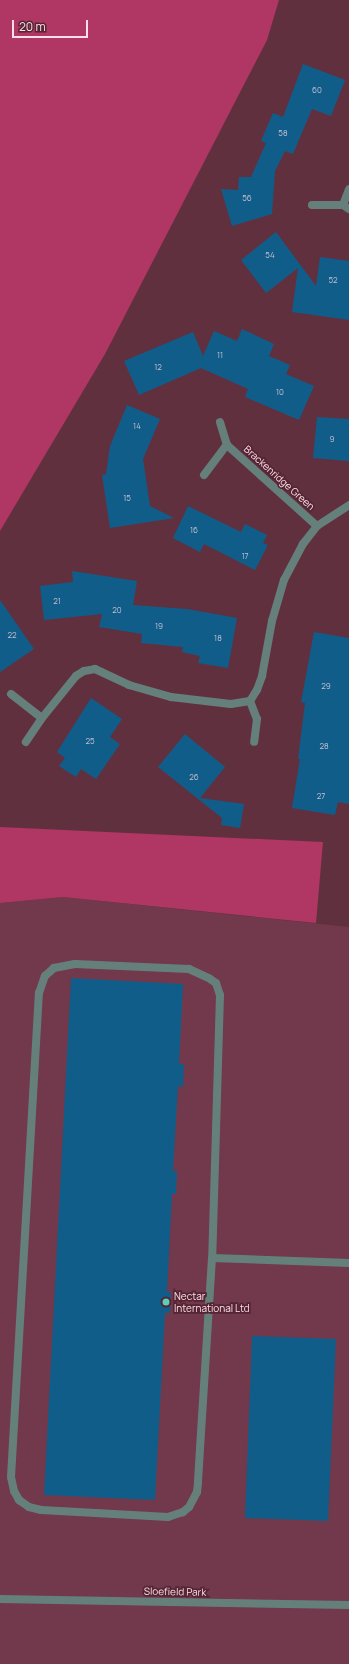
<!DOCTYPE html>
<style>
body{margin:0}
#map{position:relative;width:349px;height:1664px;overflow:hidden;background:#61303f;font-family:Manrope,sans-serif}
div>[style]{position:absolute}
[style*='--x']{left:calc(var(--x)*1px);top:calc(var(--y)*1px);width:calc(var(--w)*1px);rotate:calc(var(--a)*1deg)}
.built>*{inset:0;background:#71394b}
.green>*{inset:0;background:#b03663}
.building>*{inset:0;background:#115d8a}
.service>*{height:8px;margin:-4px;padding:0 4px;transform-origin:4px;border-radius:4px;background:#65807b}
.minor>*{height:8px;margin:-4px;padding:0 4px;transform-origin:4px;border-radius:4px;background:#65807b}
.dots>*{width:11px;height:11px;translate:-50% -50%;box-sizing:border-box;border:2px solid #552535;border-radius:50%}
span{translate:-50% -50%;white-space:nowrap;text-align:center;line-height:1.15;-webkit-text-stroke:3.5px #552535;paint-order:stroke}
.number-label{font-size:8px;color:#c4bed0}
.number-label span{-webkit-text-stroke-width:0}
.street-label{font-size:10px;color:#ffdfe7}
.poi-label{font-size:10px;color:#ffdfe7}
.left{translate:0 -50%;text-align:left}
.scale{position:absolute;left:12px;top:20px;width:76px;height:18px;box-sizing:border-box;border:2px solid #ffdfe7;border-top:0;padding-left:5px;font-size:12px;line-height:14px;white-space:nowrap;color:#ffdfe7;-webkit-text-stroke:3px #552535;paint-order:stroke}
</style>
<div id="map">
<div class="built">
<div style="clip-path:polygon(63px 897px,349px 927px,349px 1664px,0 1664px,0 903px)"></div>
</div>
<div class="green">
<div style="clip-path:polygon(0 0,279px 0,267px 40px,105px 354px,0 531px)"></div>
<div style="clip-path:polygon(0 827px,323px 842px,316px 923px,63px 897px,0 903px)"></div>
</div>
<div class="building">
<div style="clip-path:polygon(303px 64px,345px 80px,331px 116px,312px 109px,293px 154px,285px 151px,275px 171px,272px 214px,232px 226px,221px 189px,238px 190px,239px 177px,251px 177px,266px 143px,261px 141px,273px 113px,283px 117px)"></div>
<div style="clip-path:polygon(276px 232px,316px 286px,320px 257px,349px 261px,349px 320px,292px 312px,298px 268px,266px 293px,241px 260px)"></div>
<div style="clip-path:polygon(242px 329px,274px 344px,269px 356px,290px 365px,286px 374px,314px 386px,299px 420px,245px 397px,248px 389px,201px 368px,139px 395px,124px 361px,193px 332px,203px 356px,214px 331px,237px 341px)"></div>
<div style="clip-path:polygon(127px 405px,160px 419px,143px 459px,150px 506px,174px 518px,110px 528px,102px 475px,106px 474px,110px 446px)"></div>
<div style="clip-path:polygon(317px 417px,349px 419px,349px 461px,313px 458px)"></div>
<div style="clip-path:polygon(188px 506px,241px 532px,245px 524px,267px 535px,263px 543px,268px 545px,255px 570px,204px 544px,200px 552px,173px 538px)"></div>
<div style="clip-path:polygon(72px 571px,137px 581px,133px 605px,187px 609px,237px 618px,228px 668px,198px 663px,200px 656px,182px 652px,183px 647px,141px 643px,142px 634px,99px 627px,102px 614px,44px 620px,40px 586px,73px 582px)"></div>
<div style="clip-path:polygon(0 600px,34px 649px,0 672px)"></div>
<div style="clip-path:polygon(314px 632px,349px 638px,349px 804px,338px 802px,335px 815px,292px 808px,300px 759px,298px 759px,305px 703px,301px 702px)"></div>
<div style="clip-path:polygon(91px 698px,122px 719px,110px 737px,120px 744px,96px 779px,81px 769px,76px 777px,59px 766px,65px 758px,57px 752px)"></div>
<div style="clip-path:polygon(185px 734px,225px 767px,200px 798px,244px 804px,240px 828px,221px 825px,222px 818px,158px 767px)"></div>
<div style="clip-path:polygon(71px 978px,183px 984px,179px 1064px,184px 1064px,183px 1087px,178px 1086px,173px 1171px,177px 1171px,176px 1194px,172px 1194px,167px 1292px,171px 1292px,170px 1313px,165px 1313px,155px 1500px,44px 1495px)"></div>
<div style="clip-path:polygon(252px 1336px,336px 1339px,328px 1521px,245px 1518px)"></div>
</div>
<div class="service">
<div style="--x:75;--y:964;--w:114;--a:2.5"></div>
<div style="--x:189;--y:969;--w:23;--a:25"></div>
<div style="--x:210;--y:979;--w:7;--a:34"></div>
<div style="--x:216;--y:983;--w:13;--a:72"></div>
<div style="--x:220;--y:995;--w:263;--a:91.7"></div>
<div style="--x:212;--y:1258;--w:225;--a:93.6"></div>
<div style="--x:198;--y:1483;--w:9;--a:96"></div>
<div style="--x:197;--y:1492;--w:17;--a:118"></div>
<div style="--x:189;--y:1507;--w:8;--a:140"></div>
<div style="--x:183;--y:1512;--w:16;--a:162"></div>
<div style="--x:168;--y:1517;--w:127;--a:-176.8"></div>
<div style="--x:41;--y:1510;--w:12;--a:-166"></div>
<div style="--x:29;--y:1507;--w:12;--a:-145"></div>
<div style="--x:19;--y:1500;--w:10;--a:-119"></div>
<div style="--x:14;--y:1491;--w:14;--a:-102"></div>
<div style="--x:11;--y:1477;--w:485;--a:-86.7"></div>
<div style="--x:39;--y:993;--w:18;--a:-71"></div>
<div style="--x:45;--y:976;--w:12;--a:-42"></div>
<div style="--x:54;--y:968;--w:21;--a:-11"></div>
<div style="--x:212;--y:1258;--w:137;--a:2.1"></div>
</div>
<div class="minor">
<div style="--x:312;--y:205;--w:31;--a:0"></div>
<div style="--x:343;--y:205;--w:7;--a:34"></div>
<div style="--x:343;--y:205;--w:17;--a:-69"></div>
<div style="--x:227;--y:445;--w:121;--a:42"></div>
<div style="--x:204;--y:475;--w:38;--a:-53"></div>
<div style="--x:227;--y:445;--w:24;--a:-107"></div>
<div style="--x:11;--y:694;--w:39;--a:38"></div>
<div style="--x:42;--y:718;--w:29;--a:124"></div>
<div style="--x:250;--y:701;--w:19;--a:69"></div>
<div style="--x:257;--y:719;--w:23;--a:97"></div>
<div style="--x:42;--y:718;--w:54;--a:-51"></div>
<div style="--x:76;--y:676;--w:9;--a:-32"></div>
<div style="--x:84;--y:671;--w:11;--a:-10"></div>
<div style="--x:95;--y:669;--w:38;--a:25"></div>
<div style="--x:129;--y:685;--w:44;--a:15.9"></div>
<div style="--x:171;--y:697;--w:60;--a:6.7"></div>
<div style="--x:231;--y:704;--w:19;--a:-9"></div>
<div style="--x:250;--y:701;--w:13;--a:-58"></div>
<div style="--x:257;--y:690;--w:15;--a:-70"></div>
<div style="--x:262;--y:676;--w:56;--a:-79.7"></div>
<div style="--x:272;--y:621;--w:43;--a:-73.7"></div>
<div style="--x:284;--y:580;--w:41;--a:-62.2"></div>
<div style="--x:303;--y:544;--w:23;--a:-52"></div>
<div style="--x:317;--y:526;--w:38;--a:-33"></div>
<div style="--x:0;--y:1599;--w:349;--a:1"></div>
</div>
<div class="dots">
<div style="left:166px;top:1302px;background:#5bcebc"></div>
</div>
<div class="number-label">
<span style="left:317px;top:90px">60</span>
<span style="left:283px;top:133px">58</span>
<span style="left:247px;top:198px">56</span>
<span style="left:270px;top:255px">54</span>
<span style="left:333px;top:280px">52</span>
<span style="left:220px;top:355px">11</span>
<span style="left:158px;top:367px">12</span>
<span style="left:280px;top:392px">10</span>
<span style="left:137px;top:426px">14</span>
<span style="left:332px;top:439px">9</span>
<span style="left:127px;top:498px">15</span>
<span style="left:194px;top:530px">16</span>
<span style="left:245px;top:556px">17</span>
<span style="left:57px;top:601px">21</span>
<span style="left:117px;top:610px">20</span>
<span style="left:159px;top:626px">19</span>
<span style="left:12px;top:635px">22</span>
<span style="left:218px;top:638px">18</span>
<span style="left:326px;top:686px">29</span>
<span style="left:90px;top:741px">25</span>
<span style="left:324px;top:746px">28</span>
<span style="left:194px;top:777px">26</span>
<span style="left:321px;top:796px">27</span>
</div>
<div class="street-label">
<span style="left:279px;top:478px;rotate:42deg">Brackenridge Green</span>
<span style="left:175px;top:1592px;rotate:1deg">Sloefield Park</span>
</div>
<div class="poi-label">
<span class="left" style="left:174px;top:1302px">Nectar<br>International Ltd</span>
</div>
<div class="scale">20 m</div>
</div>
